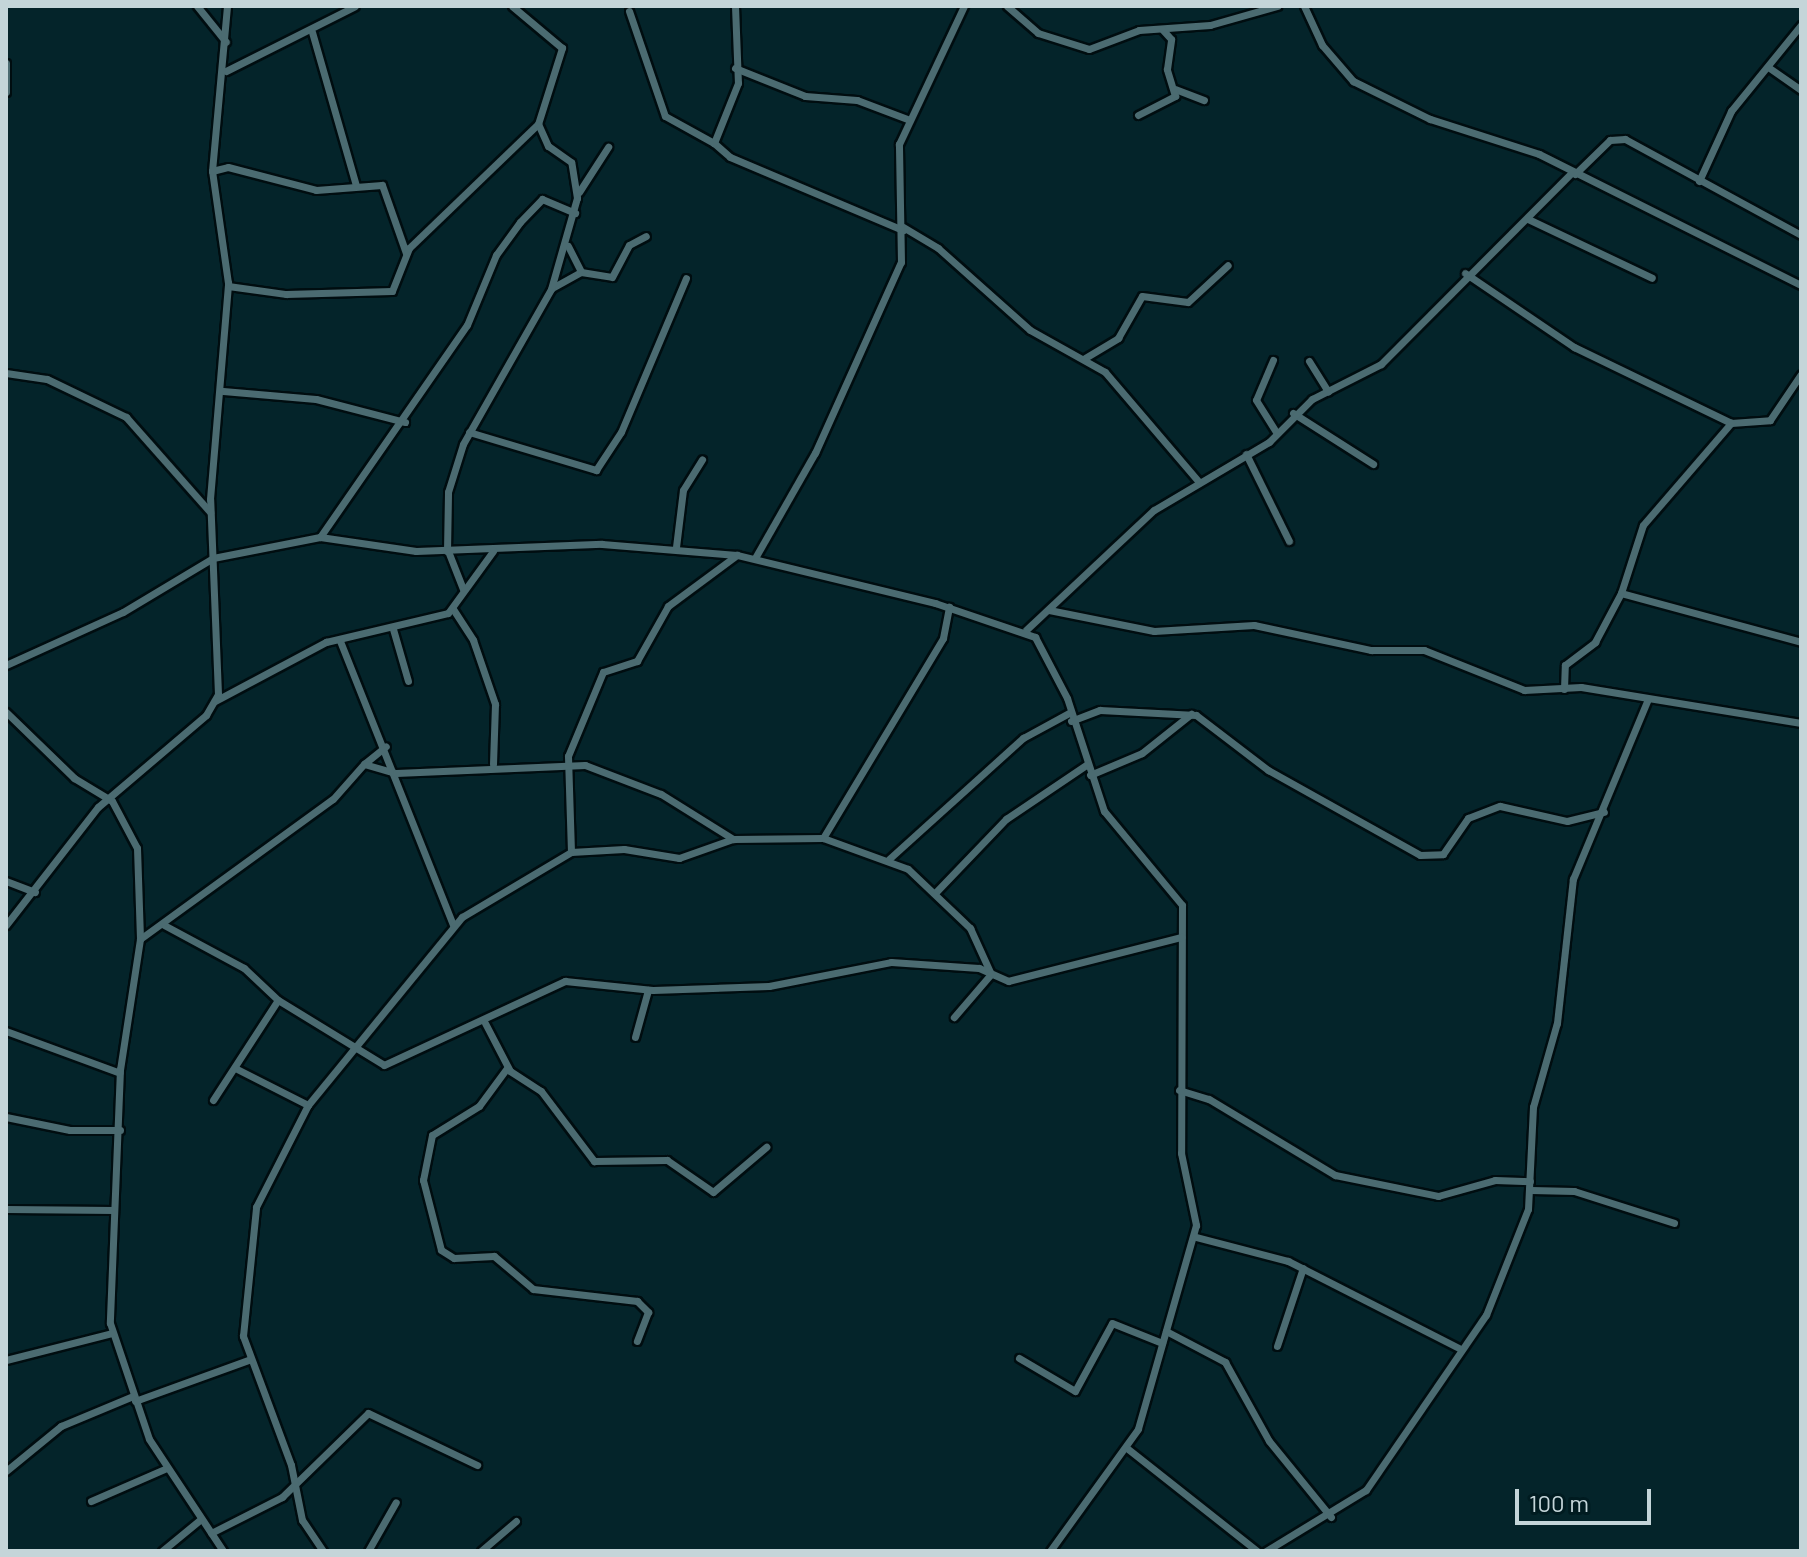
<!DOCTYPE html>
<style>
body{margin:0}
#map{position:relative;width:1807px;height:1557px;overflow:hidden;background:#04242a;font-family:Barlow,sans-serif}
div>[style]{position:absolute}
[style*='--x']{left:calc(var(--x)*1px);top:calc(var(--y)*1px);width:calc(var(--w)*1px);rotate:calc(var(--a)*1deg)}
.roads{filter:drop-shadow(2px 0 #000d10) drop-shadow(-2px 0 #000d10) drop-shadow(0 2px #000d10) drop-shadow(0 -2px #000d10)}
.street>*{height:7px;margin:-3.5px;padding:0 3.5px;transform-origin:3.5px;border-radius:3.5px;background:#4b6b71}
span{translate:-50% -50%;white-space:nowrap;text-align:center;line-height:1.15;-webkit-text-stroke:6px #001b20;paint-order:stroke}
.frame{position:absolute;inset:0;border:8px solid #c4d5d9;pointer-events:none}
.scale{position:absolute;left:1515px;top:1489px;width:136px;height:36px;box-sizing:border-box;border:4px solid #c4d5d9;border-top:0;padding-left:10px;font-size:24px;line-height:28px;white-space:nowrap;color:#c4d5d9;-webkit-text-stroke:6px #001b20;paint-order:stroke}
</style>
<div id="map">
<div class="roads">
<div class="street">
<div style="--x:197;--y:6;--w:46;--a:51.1"></div>
<div style="--x:735;--y:6;--w:77;--a:87.8"></div>
<div style="--x:738;--y:83;--w:65;--a:111.8"></div>
<div style="--x:714;--y:143;--w:21;--a:41"></div>
<div style="--x:730;--y:157;--w:188;--a:22.9"></div>
<div style="--x:1007;--y:6;--w:41;--a:41.1"></div>
<div style="--x:1038;--y:33;--w:53;--a:17.4"></div>
<div style="--x:1089;--y:49;--w:53;--a:-20.8"></div>
<div style="--x:1139;--y:30;--w:71;--a:-4"></div>
<div style="--x:1210;--y:25;--w:70;--a:-15.8"></div>
<div style="--x:1304;--y:6;--w:43;--a:65.2"></div>
<div style="--x:1322;--y:45;--w:48;--a:49.3"></div>
<div style="--x:1353;--y:81;--w:86;--a:26.3"></div>
<div style="--x:1430;--y:119;--w:114;--a:17.8"></div>
<div style="--x:1539;--y:154;--w:293;--a:26.6"></div>
<div style="--x:629;--y:11;--w:111;--a:71.1"></div>
<div style="--x:665;--y:116;--w:56;--a:28.9"></div>
<div style="--x:312;--y:32;--w:159;--a:74"></div>
<div style="--x:6;--y:63;--w:29;--a:90"></div>
<div style="--x:1768;--y:67;--w:40;--a:34.9"></div>
<div style="--x:735;--y:68;--w:75;--a:21.8"></div>
<div style="--x:805;--y:96;--w:52;--a:4.4"></div>
<div style="--x:857;--y:100;--w:53;--a:20.8"></div>
<div style="--x:226;--y:71;--w:144;--a:-26.7"></div>
<div style="--x:1175;--y:89;--w:31;--a:21"></div>
<div style="--x:1138;--y:115;--w:42;--a:-27.2"></div>
<div style="--x:1175;--y:96;--w:28;--a:-107"></div>
<div style="--x:1167;--y:69;--w:30;--a:-82"></div>
<div style="--x:1171;--y:39;--w:13;--a:-132"></div>
<div style="--x:212;--y:171;--w:16;--a:-14"></div>
<div style="--x:228;--y:167;--w:91;--a:14.6"></div>
<div style="--x:316;--y:190;--w:66;--a:-4.3"></div>
<div style="--x:382;--y:185;--w:72;--a:70.6"></div>
<div style="--x:1575;--y:174;--w:49;--a:-44.2"></div>
<div style="--x:1610;--y:140;--w:15;--a:-4"></div>
<div style="--x:1625;--y:139;--w:200;--a:28.6"></div>
<div style="--x:1699;--y:181;--w:77;--a:-65.4"></div>
<div style="--x:1731;--y:111;--w:111;--a:-50.9"></div>
<div style="--x:579;--y:192;--w:54;--a:-57.2"></div>
<div style="--x:1528;--y:219;--w:137;--a:25.4"></div>
<div style="--x:903;--y:227;--w:41;--a:31"></div>
<div style="--x:938;--y:248;--w:123;--a:41.7"></div>
<div style="--x:1030;--y:330;--w:86;--a:29.2"></div>
<div style="--x:1105;--y:372;--w:145;--a:49.5"></div>
<div style="--x:568;--y:246;--w:29;--a:63"></div>
<div style="--x:1465;--y:273;--w:132;--a:34.2"></div>
<div style="--x:1574;--y:347;--w:174;--a:25.8"></div>
<div style="--x:1731;--y:423;--w:39;--a:-4"></div>
<div style="--x:1770;--y:420;--w:55;--a:-56"></div>
<div style="--x:228;--y:286;--w:59;--a:7.9"></div>
<div style="--x:286;--y:294;--w:106;--a:-1.6"></div>
<div style="--x:392;--y:291;--w:46;--a:-68.4"></div>
<div style="--x:409;--y:248;--w:179;--a:-43.9"></div>
<div style="--x:552;--y:288;--w:33;--a:-29"></div>
<div style="--x:581;--y:272;--w:31;--a:9"></div>
<div style="--x:612;--y:277;--w:36;--a:-62"></div>
<div style="--x:629;--y:245;--w:19;--a:-28"></div>
<div style="--x:1085;--y:358;--w:39;--a:-31"></div>
<div style="--x:1118;--y:338;--w:48;--a:-60.3"></div>
<div style="--x:1142;--y:296;--w:46;--a:7.4"></div>
<div style="--x:1188;--y:302;--w:54;--a:-42.8"></div>
<div style="--x:1273;--y:360;--w:43;--a:113"></div>
<div style="--x:1256;--y:400;--w:38;--a:58"></div>
<div style="--x:1309;--y:361;--w:36;--a:58"></div>
<div style="--x:6;--y:373;--w:41;--a:8.3"></div>
<div style="--x:47;--y:379;--w:88;--a:25.7"></div>
<div style="--x:126;--y:417;--w:127;--a:48.5"></div>
<div style="--x:223;--y:391;--w:93;--a:4.9"></div>
<div style="--x:316;--y:399;--w:92;--a:14.5"></div>
<div style="--x:1293;--y:413;--w:95;--a:32.5"></div>
<div style="--x:469;--y:432;--w:133;--a:16.7"></div>
<div style="--x:596;--y:470;--w:45;--a:-56.7"></div>
<div style="--x:621;--y:432;--w:167;--a:-67.1"></div>
<div style="--x:1246;--y:454;--w:97;--a:63.7"></div>
<div style="--x:320;--y:537;--w:258;--a:-55.3"></div>
<div style="--x:467;--y:325;--w:76;--a:-67.5"></div>
<div style="--x:496;--y:255;--w:41;--a:-54"></div>
<div style="--x:520;--y:222;--w:32;--a:-46"></div>
<div style="--x:542;--y:199;--w:36;--a:23"></div>
<div style="--x:676;--y:547;--w:57;--a:-83"></div>
<div style="--x:683;--y:490;--w:36;--a:-58"></div>
<div style="--x:447;--y:551;--w:59;--a:-89"></div>
<div style="--x:448;--y:492;--w:50;--a:-72.6"></div>
<div style="--x:463;--y:444;--w:178;--a:-60.4"></div>
<div style="--x:551;--y:289;--w:95;--a:-74.1"></div>
<div style="--x:577;--y:198;--w:36;--a:-99"></div>
<div style="--x:571;--y:162;--w:28;--a:-145"></div>
<div style="--x:548;--y:146;--w:24;--a:-114"></div>
<div style="--x:538;--y:124;--w:80;--a:-72.5"></div>
<div style="--x:562;--y:48;--w:65;--a:-140"></div>
<div style="--x:448;--y:551;--w:41;--a:68.5"></div>
<div style="--x:755;--y:558;--w:121;--a:-60.3"></div>
<div style="--x:815;--y:453;--w:209;--a:-65.8"></div>
<div style="--x:901;--y:262;--w:118;--a:-91"></div>
<div style="--x:899;--y:144;--w:153;--a:-64.8"></div>
<div style="--x:1621;--y:593;--w:187;--a:15.2"></div>
<div style="--x:453;--y:609;--w:37;--a:57"></div>
<div style="--x:473;--y:640;--w:68;--a:71"></div>
<div style="--x:495;--y:704;--w:60;--a:91.9"></div>
<div style="--x:1049;--y:610;--w:107;--a:11.3"></div>
<div style="--x:1154;--y:631;--w:100;--a:-3.4"></div>
<div style="--x:1254;--y:625;--w:120;--a:12.1"></div>
<div style="--x:1371;--y:650;--w:53;--a:0"></div>
<div style="--x:1424;--y:650;--w:108;--a:21.8"></div>
<div style="--x:1524;--y:690;--w:57;--a:-3"></div>
<div style="--x:1581;--y:687;--w:223;--a:9.3"></div>
<div style="--x:393;--y:629;--w:54;--a:73.9"></div>
<div style="--x:1026;--y:630;--w:175;--a:-43.2"></div>
<div style="--x:1154;--y:510;--w:134;--a:-30.6"></div>
<div style="--x:1269;--y:442;--w:61;--a:-45"></div>
<div style="--x:1312;--y:399;--w:77;--a:-26.9"></div>
<div style="--x:1381;--y:364;--w:271;--a:-45.1"></div>
<div style="--x:340;--y:641;--w:306;--a:68.3"></div>
<div style="--x:6;--y:665;--w:128;--a:-24.4"></div>
<div style="--x:123;--y:612;--w:105;--a:-31"></div>
<div style="--x:213;--y:558;--w:109;--a:-11.1"></div>
<div style="--x:320;--y:537;--w:97;--a:8.3"></div>
<div style="--x:416;--y:551;--w:186;--a:-2.2"></div>
<div style="--x:602;--y:544;--w:135;--a:4.7"></div>
<div style="--x:737;--y:555;--w:204;--a:13.6"></div>
<div style="--x:935;--y:603;--w:106;--a:18.8"></div>
<div style="--x:1035;--y:637;--w:69;--a:62.3"></div>
<div style="--x:1067;--y:698;--w:119;--a:71.9"></div>
<div style="--x:1104;--y:811;--w:122;--a:50.3"></div>
<div style="--x:1182;--y:905;--w:248;--a:90.2"></div>
<div style="--x:1181;--y:1153;--w:74;--a:78.2"></div>
<div style="--x:1196;--y:1225;--w:212;--a:105.9"></div>
<div style="--x:1138;--y:1429;--w:150;--a:125.8"></div>
<div style="--x:1564;--y:689;--w:24;--a:-88"></div>
<div style="--x:1565;--y:665;--w:38;--a:-37"></div>
<div style="--x:1595;--y:642;--w:55;--a:-62"></div>
<div style="--x:1621;--y:593;--w:71;--a:-72.1"></div>
<div style="--x:1643;--y:525;--w:135;--a:-49.2"></div>
<div style="--x:215;--y:701;--w:126;--a:-28"></div>
<div style="--x:326;--y:642;--w:125;--a:-13.4"></div>
<div style="--x:448;--y:613;--w:77;--a:-54"></div>
<div style="--x:6;--y:712;--w:95;--a:44.1"></div>
<div style="--x:74;--y:778;--w:44;--a:31.2"></div>
<div style="--x:112;--y:801;--w:53;--a:62"></div>
<div style="--x:137;--y:848;--w:91;--a:88.1"></div>
<div style="--x:140;--y:939;--w:132;--a:98.7"></div>
<div style="--x:120;--y:1069;--w:254;--a:92.3"></div>
<div style="--x:110;--y:1323;--w:122;--a:71.4"></div>
<div style="--x:149;--y:1439;--w:134;--a:56.5"></div>
<div style="--x:1071;--y:721;--w:31;--a:-21"></div>
<div style="--x:1100;--y:710;--w:96;--a:3"></div>
<div style="--x:1196;--y:715;--w:91;--a:37.4"></div>
<div style="--x:1268;--y:770;--w:174;--a:29.2"></div>
<div style="--x:1420;--y:855;--w:23;--a:-2"></div>
<div style="--x:1443;--y:854;--w:44;--a:-55.2"></div>
<div style="--x:1468;--y:818;--w:34;--a:-21"></div>
<div style="--x:1500;--y:806;--w:69;--a:12.6"></div>
<div style="--x:1567;--y:821;--w:38;--a:-14"></div>
<div style="--x:364;--y:764;--w:28;--a:-39"></div>
<div style="--x:1090;--y:775;--w:56;--a:-22.9"></div>
<div style="--x:1142;--y:753;--w:63;--a:-38.5"></div>
<div style="--x:823;--y:838;--w:233;--a:-59"></div>
<div style="--x:943;--y:638;--w:32;--a:-79"></div>
<div style="--x:571;--y:852;--w:96;--a:-91.8"></div>
<div style="--x:568;--y:756;--w:91;--a:-67.4"></div>
<div style="--x:603;--y:672;--w:36;--a:-18"></div>
<div style="--x:637;--y:661;--w:63;--a:-60.6"></div>
<div style="--x:668;--y:606;--w:86;--a:-36.5"></div>
<div style="--x:889;--y:859;--w:181;--a:-42.1"></div>
<div style="--x:1023;--y:738;--w:52;--a:-28.5"></div>
<div style="--x:6;--y:881;--w:31;--a:21"></div>
<div style="--x:935;--y:893;--w:103;--a:-46.2"></div>
<div style="--x:1006;--y:819;--w:97;--a:-34"></div>
<div style="--x:6;--y:925;--w:150;--a:-52.1"></div>
<div style="--x:98;--y:807;--w:142;--a:-40.4"></div>
<div style="--x:206;--y:715;--w:24;--a:-60"></div>
<div style="--x:218;--y:694;--w:195;--a:-92.3"></div>
<div style="--x:210;--y:499;--w:217;--a:-85.2"></div>
<div style="--x:228;--y:283;--w:113;--a:-98.1"></div>
<div style="--x:212;--y:171;--w:166;--a:-84.8"></div>
<div style="--x:164;--y:925;--w:91;--a:28.3"></div>
<div style="--x:244;--y:968;--w:47;--a:43.3"></div>
<div style="--x:278;--y:1000;--w:124;--a:31.5"></div>
<div style="--x:384;--y:1065;--w:200;--a:-24.9"></div>
<div style="--x:565;--y:981;--w:88;--a:5.8"></div>
<div style="--x:653;--y:990;--w:116;--a:-2"></div>
<div style="--x:769;--y:986;--w:124;--a:-11.1"></div>
<div style="--x:891;--y:962;--w:88;--a:3.9"></div>
<div style="--x:979;--y:968;--w:32;--a:24"></div>
<div style="--x:1008;--y:981;--w:179;--a:-14.3"></div>
<div style="--x:140;--y:939;--w:238;--a:-36"></div>
<div style="--x:333;--y:799;--w:47;--a:-48.5"></div>
<div style="--x:364;--y:764;--w:33;--a:16"></div>
<div style="--x:396;--y:773;--w:189;--a:-2.4"></div>
<div style="--x:585;--y:765;--w:81;--a:20.9"></div>
<div style="--x:661;--y:794;--w:85;--a:32"></div>
<div style="--x:485;--y:1023;--w:54;--a:62.5"></div>
<div style="--x:510;--y:1071;--w:37;--a:33"></div>
<div style="--x:541;--y:1091;--w:88;--a:52.9"></div>
<div style="--x:594;--y:1161;--w:73;--a:-0.8"></div>
<div style="--x:667;--y:1160;--w:56;--a:34.8"></div>
<div style="--x:713;--y:1192;--w:70;--a:-40.3"></div>
<div style="--x:6;--y:1031;--w:121;--a:20.2"></div>
<div style="--x:635;--y:1037;--w:49;--a:-74.5"></div>
<div style="--x:235;--y:1068;--w:82;--a:26.9"></div>
<div style="--x:507;--y:1068;--w:47;--a:126.4"></div>
<div style="--x:479;--y:1106;--w:55;--a:148.3"></div>
<div style="--x:432;--y:1135;--w:46;--a:101.3"></div>
<div style="--x:423;--y:1180;--w:72;--a:75.6"></div>
<div style="--x:441;--y:1250;--w:15;--a:32"></div>
<div style="--x:454;--y:1258;--w:40;--a:-2.9"></div>
<div style="--x:494;--y:1256;--w:51;--a:40.2"></div>
<div style="--x:533;--y:1289;--w:105;--a:6.6"></div>
<div style="--x:637;--y:1301;--w:16;--a:45"></div>
<div style="--x:648;--y:1312;--w:31;--a:111"></div>
<div style="--x:1179;--y:1090;--w:31;--a:17"></div>
<div style="--x:1209;--y:1099;--w:147;--a:31.1"></div>
<div style="--x:1335;--y:1175;--w:105;--a:11.5"></div>
<div style="--x:1438;--y:1196;--w:59;--a:-15.7"></div>
<div style="--x:1495;--y:1180;--w:35;--a:2"></div>
<div style="--x:213;--y:1100;--w:119;--a:-57"></div>
<div style="--x:6;--y:1117;--w:65;--a:11.5"></div>
<div style="--x:70;--y:1130;--w:50;--a:0"></div>
<div style="--x:1531;--y:1190;--w:43;--a:1.3"></div>
<div style="--x:1574;--y:1191;--w:105;--a:17.7"></div>
<div style="--x:6;--y:1209;--w:108;--a:0.5"></div>
<div style="--x:1196;--y:1237;--w:95;--a:14.6"></div>
<div style="--x:1288;--y:1261;--w:192;--a:27"></div>
<div style="--x:1166;--y:1331;--w:67;--a:27.7"></div>
<div style="--x:1225;--y:1362;--w:90;--a:60.9"></div>
<div style="--x:1269;--y:1441;--w:98;--a:50.8"></div>
<div style="--x:1277;--y:1346;--w:82;--a:-71.6"></div>
<div style="--x:1019;--y:1358;--w:65;--a:30.5"></div>
<div style="--x:1075;--y:1391;--w:77;--a:-61.4"></div>
<div style="--x:1112;--y:1323;--w:54;--a:21.8"></div>
<div style="--x:6;--y:1360;--w:109;--a:-14.3"></div>
<div style="--x:135;--y:1401;--w:123;--a:-19.9"></div>
<div style="--x:1128;--y:1449;--w:164;--a:38.3"></div>
<div style="--x:6;--y:1471;--w:71;--a:-39.3"></div>
<div style="--x:61;--y:1426;--w:78;--a:-22.6"></div>
<div style="--x:91;--y:1501;--w:83;--a:-23.5"></div>
<div style="--x:211;--y:1533;--w:80;--a:-26.9"></div>
<div style="--x:282;--y:1497;--w:120;--a:-44.3"></div>
<div style="--x:368;--y:1413;--w:121;--a:25.5"></div>
<div style="--x:162;--y:1551;--w:50;--a:-39.4"></div>
<div style="--x:323;--y:1551;--w:37;--a:-124"></div>
<div style="--x:302;--y:1520;--w:56;--a:-101.3"></div>
<div style="--x:291;--y:1465;--w:138;--a:-110.4"></div>
<div style="--x:243;--y:1336;--w:130;--a:-84.2"></div>
<div style="--x:256;--y:1207;--w:114;--a:-63"></div>
<div style="--x:308;--y:1105;--w:243;--a:-50.7"></div>
<div style="--x:462;--y:917;--w:127;--a:-30.8"></div>
<div style="--x:571;--y:852;--w:53;--a:-3.2"></div>
<div style="--x:624;--y:849;--w:56;--a:9.3"></div>
<div style="--x:679;--y:858;--w:57;--a:-19.4"></div>
<div style="--x:733;--y:839;--w:90;--a:-0.6"></div>
<div style="--x:823;--y:838;--w:90;--a:20"></div>
<div style="--x:908;--y:869;--w:86;--a:43.6"></div>
<div style="--x:970;--y:928;--w:51;--a:65.5"></div>
<div style="--x:991;--y:974;--w:57;--a:130.7"></div>
<div style="--x:368;--y:1551;--w:56;--a:-60.3"></div>
<div style="--x:481;--y:1551;--w:46;--a:-40.6"></div>
<div style="--x:1266;--y:1551;--w:117;--a:-31.4"></div>
<div style="--x:1366;--y:1490;--w:212;--a:-55.6"></div>
<div style="--x:1486;--y:1315;--w:114;--a:-68.4"></div>
<div style="--x:1528;--y:1209;--w:102;--a:-87.2"></div>
<div style="--x:1533;--y:1107;--w:87;--a:-74.1"></div>
<div style="--x:1557;--y:1023;--w:145;--a:-83.7"></div>
<div style="--x:1573;--y:879;--w:195;--a:-67.4"></div>
</div>
</div>
<div class="frame"></div>
<div class="scale">100 m</div>
</div>
